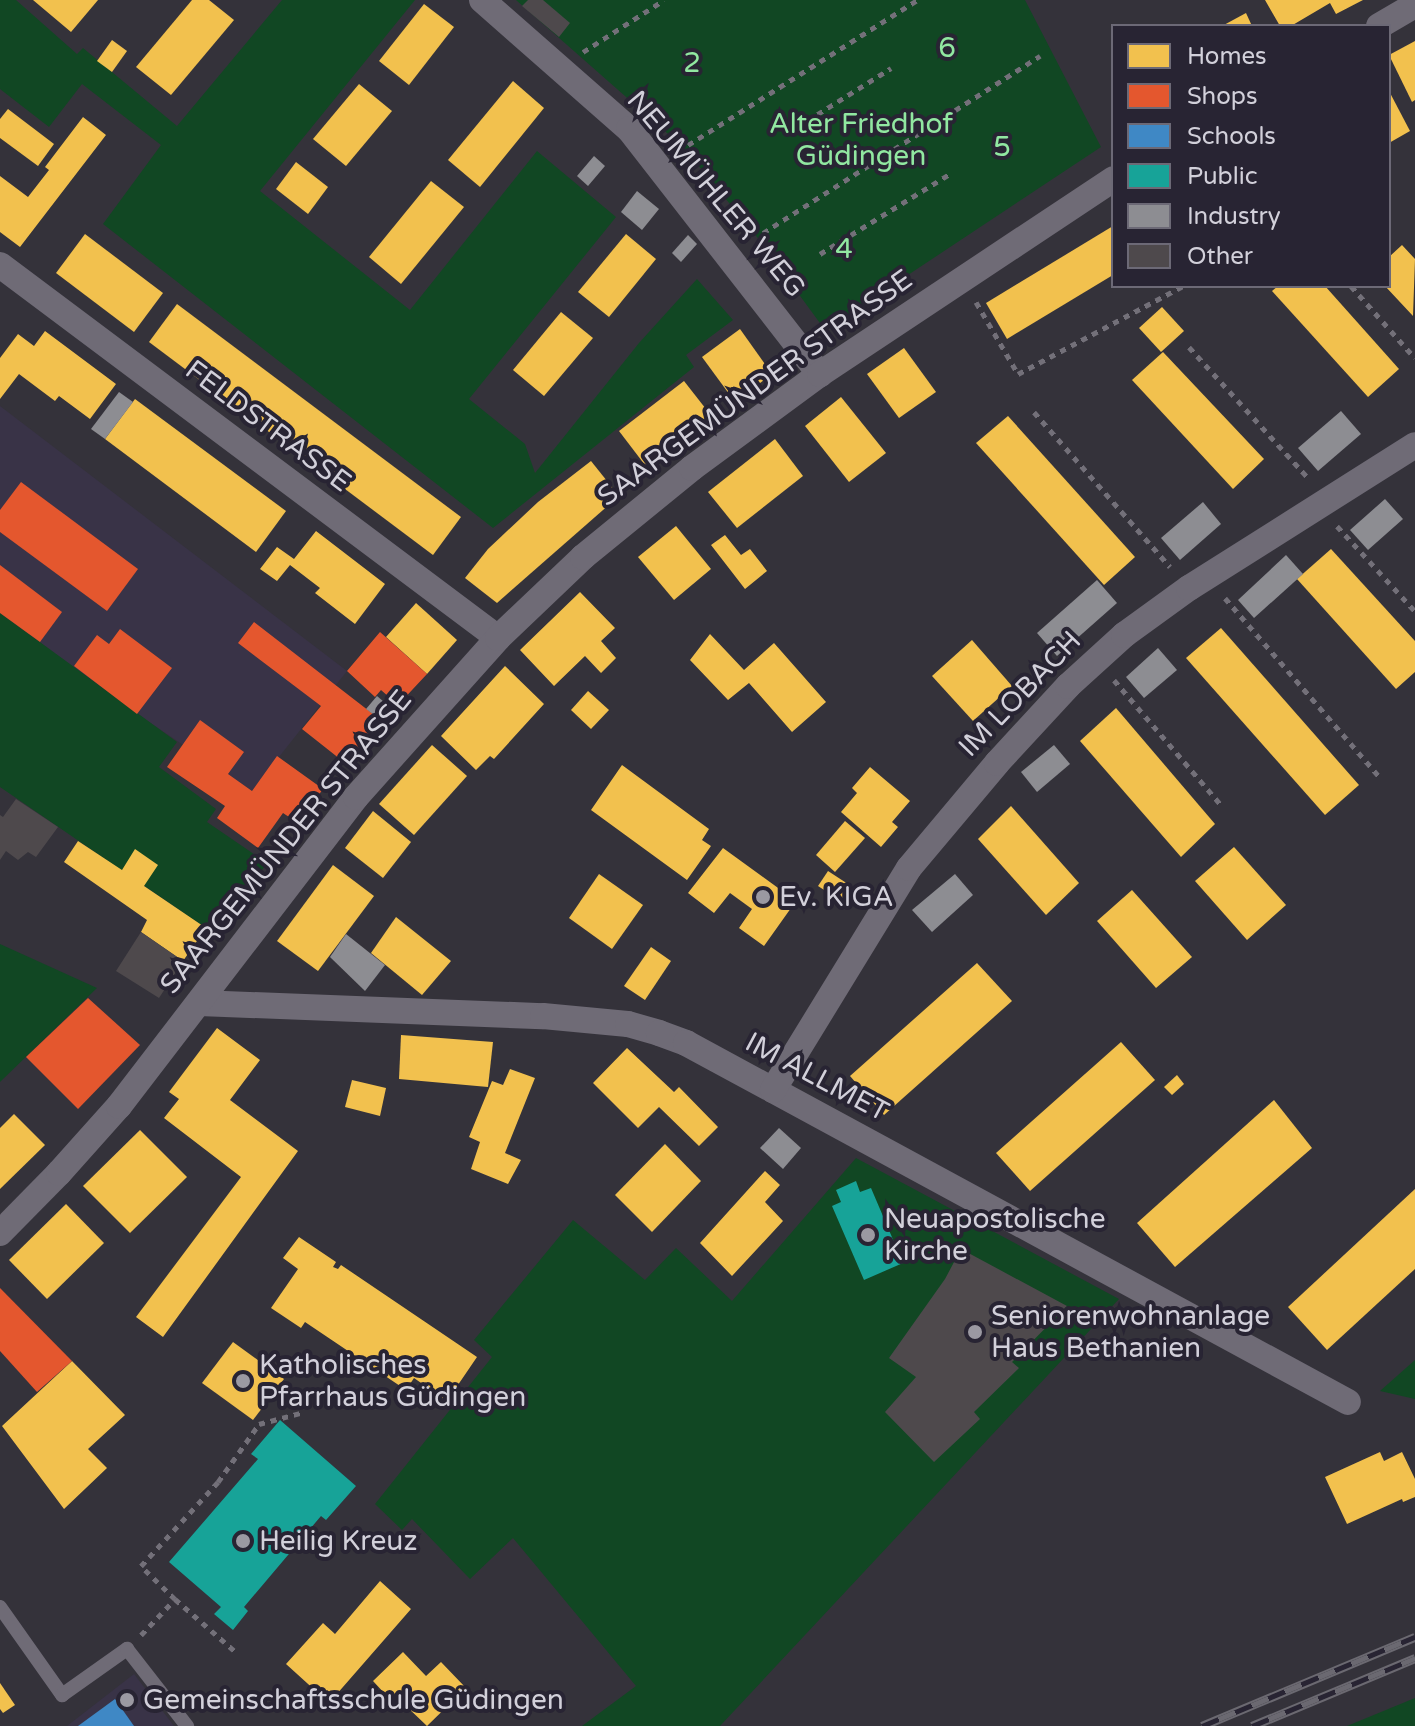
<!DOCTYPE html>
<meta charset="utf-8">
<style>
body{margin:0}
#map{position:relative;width:1415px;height:1726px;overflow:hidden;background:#34323a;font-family:"Varela Round",sans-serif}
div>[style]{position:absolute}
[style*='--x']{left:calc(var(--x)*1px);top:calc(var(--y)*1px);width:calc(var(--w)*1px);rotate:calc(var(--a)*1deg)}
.built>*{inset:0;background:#393347}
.green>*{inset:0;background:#114723}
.homes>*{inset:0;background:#f2c14e}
.shops>*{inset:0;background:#e4572e}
.schools>*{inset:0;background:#3f88c5}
.public>*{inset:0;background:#17a398}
.industry>*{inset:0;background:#8d8d92}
.building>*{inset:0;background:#4e494c}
.path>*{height:5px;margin-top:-2.5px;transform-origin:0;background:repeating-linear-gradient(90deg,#737079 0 6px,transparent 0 12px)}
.lane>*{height:14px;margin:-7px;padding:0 7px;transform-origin:7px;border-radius:7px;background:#6f6b76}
.street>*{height:26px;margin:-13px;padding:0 13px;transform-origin:13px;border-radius:13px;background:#6f6b76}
.rail>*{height:9px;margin-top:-4.5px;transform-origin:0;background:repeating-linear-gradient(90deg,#282433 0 18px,#6b6971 0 36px);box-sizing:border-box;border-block:2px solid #6b6971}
.dots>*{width:22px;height:22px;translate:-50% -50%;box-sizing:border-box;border:4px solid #282433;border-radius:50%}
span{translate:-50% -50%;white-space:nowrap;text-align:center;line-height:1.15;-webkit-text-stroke:8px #282433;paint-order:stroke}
.park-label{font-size:28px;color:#91e8a1}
.street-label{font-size:28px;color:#d2d0da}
.poi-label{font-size:28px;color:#d2d0da}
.left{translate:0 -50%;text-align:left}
.legend{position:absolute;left:1111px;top:24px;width:280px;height:264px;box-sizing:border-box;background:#282433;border:2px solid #6c6976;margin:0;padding:10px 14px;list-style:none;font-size:24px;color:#d2d0da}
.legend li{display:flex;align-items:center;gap:16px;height:40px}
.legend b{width:40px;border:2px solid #6c6976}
</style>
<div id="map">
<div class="built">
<div style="clip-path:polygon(0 406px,347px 671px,252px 791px,137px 714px,0 613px)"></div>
<div style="clip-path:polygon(134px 1674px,174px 1726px,67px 1726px)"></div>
</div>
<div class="green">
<div style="clip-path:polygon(0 0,16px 0,77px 54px,83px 48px,177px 126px,282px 0,415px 0,260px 191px,410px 310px,537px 151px,616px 217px,469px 399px,525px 444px,535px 473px,639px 343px,697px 279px,733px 320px,686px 355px,694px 367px,493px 528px,103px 224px,161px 145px,82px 84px,49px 127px,0 89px)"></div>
<div style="clip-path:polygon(516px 0,1025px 0,1101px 147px,825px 330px,757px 237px,684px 148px)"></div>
<div style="clip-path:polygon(0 613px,177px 742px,159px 767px,216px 809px,207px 822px,267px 863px,216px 935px,0 787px)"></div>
<div style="clip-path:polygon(0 944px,97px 988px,0 1082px)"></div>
<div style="clip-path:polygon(856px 1158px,1119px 1299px,720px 1726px,582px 1726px,636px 1686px,513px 1538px,470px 1579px,412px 1519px,402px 1530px,375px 1504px,492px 1357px,474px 1340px,573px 1220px,645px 1280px,676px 1248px,732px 1301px)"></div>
<div style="clip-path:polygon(1415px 1360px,1415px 1399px,1380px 1391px)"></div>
<div style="clip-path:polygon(1415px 1698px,1415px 1726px,1347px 1726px)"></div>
</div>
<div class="homes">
<div style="clip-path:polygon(33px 0,98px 0,71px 32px)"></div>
<div style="clip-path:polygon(192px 0,209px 0,234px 20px,171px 95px,136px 67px)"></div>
<div style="clip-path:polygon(1265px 0,1363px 0,1336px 14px,1330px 3px,1291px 26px,1280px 26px)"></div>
<div style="clip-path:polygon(424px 4px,454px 27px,409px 85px,379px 61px)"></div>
<div style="clip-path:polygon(1246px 13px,1252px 26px,1222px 26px)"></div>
<div style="clip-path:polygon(112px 40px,127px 51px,112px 72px,97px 61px)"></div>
<div style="clip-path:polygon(1415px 41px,1415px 100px,1412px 102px,1389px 55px)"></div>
<div style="clip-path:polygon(513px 81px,544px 108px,480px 187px,448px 160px)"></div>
<div style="clip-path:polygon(359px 84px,392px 111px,346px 166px,313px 139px)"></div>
<div style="clip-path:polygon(1389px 91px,1410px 131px,1389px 143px)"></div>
<div style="clip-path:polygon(8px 109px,54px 144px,38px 166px,0 138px,0 119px)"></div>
<div style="clip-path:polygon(83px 117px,106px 135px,20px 247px,0 232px,0 176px,28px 197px,49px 170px,45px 167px)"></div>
<div style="clip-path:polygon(296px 162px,328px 187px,308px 214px,276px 189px)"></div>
<div style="clip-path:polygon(431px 181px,464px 207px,401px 284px,369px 257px)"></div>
<div style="clip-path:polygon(1113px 226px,1113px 275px,1007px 339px,986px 303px)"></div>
<div style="clip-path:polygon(85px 234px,163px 293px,134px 332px,56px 273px)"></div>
<div style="clip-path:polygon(626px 234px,656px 259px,609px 317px,578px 292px)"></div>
<div style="clip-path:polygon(1402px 245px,1415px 259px,1413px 316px,1385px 286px,1389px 286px,1389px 257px)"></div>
<div style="clip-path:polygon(1278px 286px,1325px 286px,1399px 369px,1368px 397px,1272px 291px)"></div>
<div style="clip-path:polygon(177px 304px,461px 517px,433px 555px,149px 342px)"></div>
<div style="clip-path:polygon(1162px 307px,1184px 331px,1161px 352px,1139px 328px)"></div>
<div style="clip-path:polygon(561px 312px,593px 338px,544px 396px,513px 370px)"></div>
<div style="clip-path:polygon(740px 329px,772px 374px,735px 402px,702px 357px)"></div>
<div style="clip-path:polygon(45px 331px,116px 384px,90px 419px,59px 396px,55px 401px,19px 374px,0 399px,0 358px,18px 334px,34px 346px)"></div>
<div style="clip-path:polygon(904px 348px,936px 392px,899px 418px,867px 374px)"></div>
<div style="clip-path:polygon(1163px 352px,1264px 459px,1233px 489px,1132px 380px)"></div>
<div style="clip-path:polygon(684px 381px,713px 418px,648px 469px,619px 431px)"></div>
<div style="clip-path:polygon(841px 397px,886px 453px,849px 482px,805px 426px)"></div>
<div style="clip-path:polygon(135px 399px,286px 511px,256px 552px,105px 439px)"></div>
<div style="clip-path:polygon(1008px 416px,1135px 557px,1104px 585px,976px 443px)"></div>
<div style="clip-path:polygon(775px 439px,803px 476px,737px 528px,708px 492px)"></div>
<div style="clip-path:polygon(591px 461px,619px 496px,497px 603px,465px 578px,488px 549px,538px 502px)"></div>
<div style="clip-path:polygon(676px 526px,711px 569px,674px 600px,638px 557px)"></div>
<div style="clip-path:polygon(316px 531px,385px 584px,355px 624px,315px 593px,320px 588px,290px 565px,277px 581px,260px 569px,277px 547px,294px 559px)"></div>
<div style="clip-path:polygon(725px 535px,741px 555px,750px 549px,767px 571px,745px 589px,711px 545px)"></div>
<div style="clip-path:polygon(1331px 549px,1415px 641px,1415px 672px,1396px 689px,1297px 579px)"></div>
<div style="clip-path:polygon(580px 592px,615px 628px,601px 641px,616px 658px,601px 673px,585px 656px,554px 686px,520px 650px)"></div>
<div style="clip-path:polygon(416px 603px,457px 640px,427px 674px,386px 637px)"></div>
<div style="clip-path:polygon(1221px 628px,1359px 785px,1325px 815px,1186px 658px)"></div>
<div style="clip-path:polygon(710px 634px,744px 670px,774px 643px,826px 702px,792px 732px,749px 683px,728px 700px,690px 660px)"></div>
<div style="clip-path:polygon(972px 640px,1012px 686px,973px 721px,932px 676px)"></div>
<div style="clip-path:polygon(505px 666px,544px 704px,494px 759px,490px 756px,476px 770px,441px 736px)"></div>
<div style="clip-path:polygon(588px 691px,609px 710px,591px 729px,571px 710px)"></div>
<div style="clip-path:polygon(1116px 708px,1215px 824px,1181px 857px,1080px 741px)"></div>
<div style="clip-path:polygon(432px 745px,467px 776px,414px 835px,379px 804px)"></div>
<div style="clip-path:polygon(622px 765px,709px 829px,702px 840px,711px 846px,687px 880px,591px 810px)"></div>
<div style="clip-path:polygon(870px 767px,910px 801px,892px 822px,898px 827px,881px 847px,841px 812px,857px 793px,852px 788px)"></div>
<div style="clip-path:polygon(1011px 806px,1079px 883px,1046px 915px,978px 839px)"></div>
<div style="clip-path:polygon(373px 811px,411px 842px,383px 878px,345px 848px)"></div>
<div style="clip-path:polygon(845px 821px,865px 838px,835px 872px,816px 855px)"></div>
<div style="clip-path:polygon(78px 841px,122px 870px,135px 849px,158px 865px,144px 886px,206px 928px,183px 961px,141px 932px,147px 920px,64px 862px)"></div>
<div style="clip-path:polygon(1234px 847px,1286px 905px,1247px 940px,1195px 881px)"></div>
<div style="clip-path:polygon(723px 848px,796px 901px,764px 946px,739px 928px,752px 909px,730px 893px,714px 913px,688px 893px)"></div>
<div style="clip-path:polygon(333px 865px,374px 896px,318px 971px,277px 941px)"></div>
<div style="clip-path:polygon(828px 871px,851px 886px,841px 901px,818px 886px)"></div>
<div style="clip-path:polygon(599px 874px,643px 905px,612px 949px,569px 918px)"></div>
<div style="clip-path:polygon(1132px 890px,1192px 957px,1156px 988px,1097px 921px)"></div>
<div style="clip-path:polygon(396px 917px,451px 961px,422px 995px,371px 953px)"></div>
<div style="clip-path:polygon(651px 947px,671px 961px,645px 1000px,624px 986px)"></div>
<div style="clip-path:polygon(977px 963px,1012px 1001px,884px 1115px,850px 1076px)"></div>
<div style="clip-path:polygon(217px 1028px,260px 1060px,230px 1100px,298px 1151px,163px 1337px,136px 1317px,241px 1177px,164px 1118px,179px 1099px,169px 1092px)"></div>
<div style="clip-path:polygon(401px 1035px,493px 1042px,488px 1087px,399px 1079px)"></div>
<div style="clip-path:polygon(1121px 1042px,1155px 1080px,1030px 1191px,996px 1153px)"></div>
<div style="clip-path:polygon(627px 1048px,674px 1092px,679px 1087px,718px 1127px,699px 1146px,659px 1107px,638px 1128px,593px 1083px)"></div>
<div style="clip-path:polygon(510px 1069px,535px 1078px,505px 1153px,521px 1160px,508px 1184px,471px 1169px,480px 1142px,469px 1137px,492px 1081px,503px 1085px)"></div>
<div style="clip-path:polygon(1177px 1075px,1184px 1084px,1172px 1095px,1164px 1087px)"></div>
<div style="clip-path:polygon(352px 1080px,386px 1088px,380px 1116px,345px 1107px)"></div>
<div style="clip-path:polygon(1274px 1100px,1312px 1148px,1175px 1267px,1137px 1223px)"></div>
<div style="clip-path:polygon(14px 1114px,45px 1145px,0 1189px,0 1128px)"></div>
<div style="clip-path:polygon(140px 1130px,187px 1177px,130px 1233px,83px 1186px)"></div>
<div style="clip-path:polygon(665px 1144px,701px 1181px,652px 1232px,615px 1195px)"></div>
<div style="clip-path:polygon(765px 1171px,780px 1185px,765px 1202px,783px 1221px,732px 1276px,700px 1243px)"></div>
<div style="clip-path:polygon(1415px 1189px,1415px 1269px,1327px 1350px,1288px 1307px)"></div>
<div style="clip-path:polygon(66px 1204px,104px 1243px,47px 1299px,9px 1260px)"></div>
<div style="clip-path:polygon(299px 1237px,336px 1262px,333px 1267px,338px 1269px,341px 1265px,477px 1357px,447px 1401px,414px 1378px,406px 1390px,305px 1322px,301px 1328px,271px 1308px,298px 1269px,283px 1258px)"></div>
<div style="clip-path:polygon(233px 1342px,284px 1379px,253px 1420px,202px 1383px)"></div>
<div style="clip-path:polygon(72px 1361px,125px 1415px,88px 1449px,107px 1468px,64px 1509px,2px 1426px)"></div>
<div style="clip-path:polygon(1380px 1452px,1384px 1461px,1402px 1452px,1415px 1479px,1415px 1497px,1403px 1502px,1402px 1499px,1347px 1524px,1325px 1477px)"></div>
<div style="clip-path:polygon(380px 1581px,411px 1609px,329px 1703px,286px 1664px,323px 1623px,335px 1634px)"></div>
<div style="clip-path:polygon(403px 1652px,426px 1676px,441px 1662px,466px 1688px,427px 1726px,404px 1704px,399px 1709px,373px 1681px)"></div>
<div style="clip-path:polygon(0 1683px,15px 1705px,3px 1713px,0 1709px)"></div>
</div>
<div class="shops">
<div style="clip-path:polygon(21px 482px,138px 569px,107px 611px,0 532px,0 510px)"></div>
<div style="clip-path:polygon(0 565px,62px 612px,40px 642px,0 613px)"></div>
<div style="clip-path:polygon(254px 622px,382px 721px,345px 763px,302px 729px,321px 706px,238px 643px)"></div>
<div style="clip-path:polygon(120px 629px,172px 668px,137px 714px,74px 666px,97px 635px,109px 644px)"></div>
<div style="clip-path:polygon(380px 632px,427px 674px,398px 705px,381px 690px,375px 697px,347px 671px)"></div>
<div style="clip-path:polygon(200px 720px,244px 752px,228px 774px,252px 791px,277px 756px,323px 789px,298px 823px,283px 813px,258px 848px,217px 818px,225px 806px,167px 767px)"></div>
<div style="clip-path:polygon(88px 998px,140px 1045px,78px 1109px,26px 1057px)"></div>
<div style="clip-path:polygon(0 1288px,72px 1361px,37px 1392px,0 1351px)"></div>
</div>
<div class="schools">
<div style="clip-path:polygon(115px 1699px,134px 1726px,78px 1726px)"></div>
</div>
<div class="public">
<div style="clip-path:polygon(856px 1181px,860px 1192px,871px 1188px,903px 1263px,864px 1280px,832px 1206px,841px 1202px,836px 1190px)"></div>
<div style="clip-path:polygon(280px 1420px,356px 1486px,326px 1520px,321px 1516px,244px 1607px,248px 1611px,233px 1630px,214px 1614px,221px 1607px,169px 1562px,258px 1459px,251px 1454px)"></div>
</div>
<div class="industry">
<div style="clip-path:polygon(594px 156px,605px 166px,588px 186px,577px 176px)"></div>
<div style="clip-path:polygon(637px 191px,659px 209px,642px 230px,621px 212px)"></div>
<div style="clip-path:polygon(688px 235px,697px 244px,681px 262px,672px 253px)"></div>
<div style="clip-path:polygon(119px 392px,133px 402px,105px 439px,91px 429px)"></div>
<div style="clip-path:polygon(1341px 411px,1361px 434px,1318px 471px,1298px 448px)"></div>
<div style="clip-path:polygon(1385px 499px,1403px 519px,1368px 550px,1350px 530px)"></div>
<div style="clip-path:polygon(1203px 502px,1221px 524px,1180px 560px,1161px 538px)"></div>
<div style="clip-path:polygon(1286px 555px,1303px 574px,1254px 618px,1238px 600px)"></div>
<div style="clip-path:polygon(1097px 580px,1117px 603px,1057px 656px,1037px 633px)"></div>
<div style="clip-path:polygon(1158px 648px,1177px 670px,1144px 698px,1126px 677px)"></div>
<div style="clip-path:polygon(377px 696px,391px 708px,381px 720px,366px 709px)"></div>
<div style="clip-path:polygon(1054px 745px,1070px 764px,1037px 792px,1021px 772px)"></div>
<div style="clip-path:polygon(955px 874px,973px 895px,932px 932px,912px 910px)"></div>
<div style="clip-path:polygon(346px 934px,385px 965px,365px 991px,330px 957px)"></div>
<div style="clip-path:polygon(779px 1128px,801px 1148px,783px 1169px,760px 1148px)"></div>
</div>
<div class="building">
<div style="clip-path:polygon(528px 0,543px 0,570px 23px,559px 37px,522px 6px)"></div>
<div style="clip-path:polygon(16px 799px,58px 827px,36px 857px,28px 852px,18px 860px,6px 851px,0 860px,0 815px,3px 817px)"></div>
<div style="clip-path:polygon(141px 932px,183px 961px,159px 998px,116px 971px)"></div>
<div style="clip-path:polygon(961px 1249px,1067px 1306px,1012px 1362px,1019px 1368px,974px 1412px,980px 1419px,934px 1462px,885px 1412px,916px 1377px,889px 1358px,945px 1279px)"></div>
</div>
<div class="path">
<div style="--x:583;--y:52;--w:96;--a:-32.7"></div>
<div style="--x:797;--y:127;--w:111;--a:-32.1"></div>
<div style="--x:688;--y:145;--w:271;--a:-32.3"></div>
<div style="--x:763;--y:233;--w:329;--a:-32.6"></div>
<div style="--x:820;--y:254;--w:154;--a:-31.7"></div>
<div style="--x:1351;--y:286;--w:96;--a:48.4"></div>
<div style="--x:976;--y:302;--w:83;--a:59.7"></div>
<div style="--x:1018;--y:374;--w:187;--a:-28.1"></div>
<div style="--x:1189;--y:347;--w:178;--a:47.7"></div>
<div style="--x:1034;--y:412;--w:206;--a:48.7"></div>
<div style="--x:1337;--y:526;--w:115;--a:47.5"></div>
<div style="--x:1225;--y:598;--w:239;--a:49.2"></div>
<div style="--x:1114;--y:680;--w:167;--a:49.4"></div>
<div style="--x:175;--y:1599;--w:47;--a:-135.9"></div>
<div style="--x:141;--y:1566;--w:114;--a:-47.5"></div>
<div style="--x:218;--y:1482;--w:71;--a:-54.7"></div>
<div style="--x:259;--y:1424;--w:47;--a:-14.9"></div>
<div style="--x:141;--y:1635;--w:50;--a:-46.6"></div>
<div style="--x:175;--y:1599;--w:82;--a:41.1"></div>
</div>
<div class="lane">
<div style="--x:0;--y:1607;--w:108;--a:54.8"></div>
<div style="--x:62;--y:1695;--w:80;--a:-35.3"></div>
<div style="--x:127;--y:1649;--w:98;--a:52.1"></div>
</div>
<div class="street">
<div style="--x:482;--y:0;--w:196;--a:41.3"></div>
<div style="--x:629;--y:129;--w:311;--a:52.1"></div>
<div style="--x:1379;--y:26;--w:42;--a:-30.3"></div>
<div style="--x:0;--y:265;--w:622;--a:36.83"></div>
<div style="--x:199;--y:1003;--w:344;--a:2.2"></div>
<div style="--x:543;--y:1016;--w:85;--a:5.4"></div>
<div style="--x:628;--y:1024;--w:32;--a:16"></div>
<div style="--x:659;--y:1033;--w:29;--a:20"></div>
<div style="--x:686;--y:1043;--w:99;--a:28.4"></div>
<div style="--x:773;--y:1090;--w:654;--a:28.48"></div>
<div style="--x:773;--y:1090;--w:260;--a:-58.5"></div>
<div style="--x:909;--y:868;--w:137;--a:-50"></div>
<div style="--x:997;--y:763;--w:105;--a:-47.3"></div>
<div style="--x:1068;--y:686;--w:76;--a:-42.3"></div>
<div style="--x:1124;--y:635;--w:80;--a:-35.9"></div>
<div style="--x:1189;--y:588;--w:267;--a:-32.3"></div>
<div style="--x:0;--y:1233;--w:84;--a:-45.5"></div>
<div style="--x:59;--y:1173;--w:90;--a:-48.2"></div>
<div style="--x:119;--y:1106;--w:389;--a:-52.5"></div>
<div style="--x:356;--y:797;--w:213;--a:-48.2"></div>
<div style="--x:498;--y:638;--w:117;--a:-43.6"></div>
<div style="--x:583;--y:557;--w:141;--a:-39.2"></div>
<div style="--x:692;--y:468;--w:159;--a:-36.3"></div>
<div style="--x:820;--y:374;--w:352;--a:-33.6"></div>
</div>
<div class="rail">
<div style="--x:1202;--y:1726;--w:231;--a:-22.7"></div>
<div style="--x:1252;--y:1726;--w:177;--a:-22.6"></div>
</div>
<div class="dots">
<div style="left:763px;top:897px;background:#9b99a2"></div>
<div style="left:868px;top:1235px;background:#9b99a2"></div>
<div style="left:975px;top:1332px;background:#9b99a2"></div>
<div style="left:243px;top:1381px;background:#9b99a2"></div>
<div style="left:243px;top:1541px;background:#9b99a2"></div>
<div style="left:127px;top:1700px;background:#9b99a2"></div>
</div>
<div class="park-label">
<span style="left:947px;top:48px">6</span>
<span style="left:692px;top:63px">2</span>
<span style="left:861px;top:140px">Alter Friedhof<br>Güdingen</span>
<span style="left:1002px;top:147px">5</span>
<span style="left:844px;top:249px">4</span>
</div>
<div class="street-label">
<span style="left:716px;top:194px;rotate:50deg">NEUMÜHLER WEG</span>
<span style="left:755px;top:388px;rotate:-36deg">SAARGEMÜNDER STRASSE</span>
<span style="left:268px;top:426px;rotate:37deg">FELDSTRASSE</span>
<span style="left:1020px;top:694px;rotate:-46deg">IM LOBACH</span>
<span style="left:286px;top:842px;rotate:-51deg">SAARGEMÜNDER STRASSE</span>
<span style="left:817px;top:1077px;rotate:28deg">IM ALLMET</span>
</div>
<div class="poi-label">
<span class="left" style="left:779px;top:897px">Ev. KIGA</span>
<span class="left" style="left:884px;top:1235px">Neuapostolische<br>Kirche</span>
<span class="left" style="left:991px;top:1332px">Seniorenwohnanlage<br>Haus Bethanien</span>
<span class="left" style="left:259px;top:1381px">Katholisches<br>Pfarrhaus Güdingen</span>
<span class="left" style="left:259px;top:1541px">Heilig Kreuz</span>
<span class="left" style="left:143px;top:1700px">Gemeinschaftsschule Güdingen</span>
</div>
<ul class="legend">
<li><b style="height:22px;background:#f2c14e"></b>Homes</li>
<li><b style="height:22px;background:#e4572e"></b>Shops</li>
<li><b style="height:22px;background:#3f88c5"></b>Schools</li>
<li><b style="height:22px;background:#17a398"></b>Public</li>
<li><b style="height:22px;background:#8d8d92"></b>Industry</li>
<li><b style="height:22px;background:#4e494c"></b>Other</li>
</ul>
</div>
